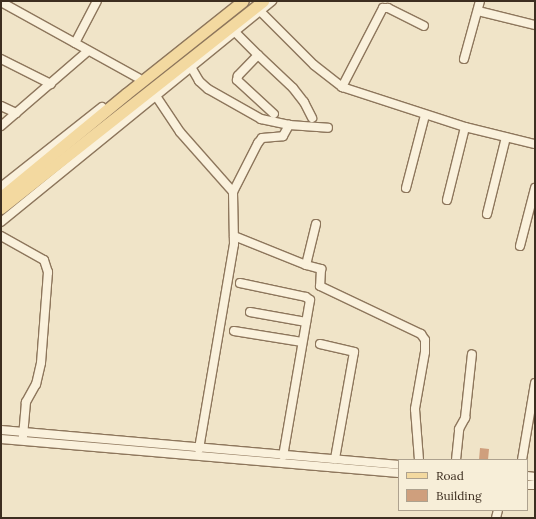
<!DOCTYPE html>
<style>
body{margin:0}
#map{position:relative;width:536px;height:519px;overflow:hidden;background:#f0e4c8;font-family:Lora,serif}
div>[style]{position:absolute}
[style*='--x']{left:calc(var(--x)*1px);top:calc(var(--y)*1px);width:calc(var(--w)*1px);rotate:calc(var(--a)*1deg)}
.building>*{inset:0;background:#cf9f7d}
.roads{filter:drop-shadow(1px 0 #8d765c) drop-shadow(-1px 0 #8d765c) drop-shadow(0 1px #8d765c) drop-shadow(0 -1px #8d765c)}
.minor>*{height:8px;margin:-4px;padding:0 4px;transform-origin:4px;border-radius:4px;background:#faf1dc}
.major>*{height:11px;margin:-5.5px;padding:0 5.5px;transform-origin:5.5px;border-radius:5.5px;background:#f3d9a0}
span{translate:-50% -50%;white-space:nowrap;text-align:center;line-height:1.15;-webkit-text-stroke:3.5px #f7eed8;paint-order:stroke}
.frame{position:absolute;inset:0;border:2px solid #3d2e20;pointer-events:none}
.legend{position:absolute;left:398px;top:459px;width:130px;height:52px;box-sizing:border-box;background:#f7eed8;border:1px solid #ada18e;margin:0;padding:5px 7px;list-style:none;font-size:12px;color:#3d2e20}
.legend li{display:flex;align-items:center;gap:8px;height:20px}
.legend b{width:20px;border:1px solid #ada18e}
</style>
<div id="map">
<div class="building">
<div style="clip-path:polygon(480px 448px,489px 449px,488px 460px,479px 460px)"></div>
</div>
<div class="roads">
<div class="minor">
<div style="--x:1;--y:2;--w:157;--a:29"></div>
<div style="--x:260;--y:11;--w:76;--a:45"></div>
<div style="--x:314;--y:65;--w:36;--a:38"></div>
<div style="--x:342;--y:87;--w:129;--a:18"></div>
<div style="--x:465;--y:127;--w:72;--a:13.7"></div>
<div style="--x:478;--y:11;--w:59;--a:13.8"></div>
<div style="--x:235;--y:32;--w:33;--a:45"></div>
<div style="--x:258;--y:55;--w:48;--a:43.3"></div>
<div style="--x:293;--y:88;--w:18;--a:52"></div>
<div style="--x:304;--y:102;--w:18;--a:63"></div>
<div style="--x:75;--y:43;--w:47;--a:-62.4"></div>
<div style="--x:258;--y:55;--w:29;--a:134"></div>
<div style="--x:238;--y:76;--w:4;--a:104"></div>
<div style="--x:237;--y:80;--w:50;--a:42.6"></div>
<div style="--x:1;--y:59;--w:56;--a:26.6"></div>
<div style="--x:464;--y:59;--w:60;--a:-74.6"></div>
<div style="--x:191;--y:67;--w:16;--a:60"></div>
<div style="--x:199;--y:81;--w:12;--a:42"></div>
<div style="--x:208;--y:89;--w:61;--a:29.5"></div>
<div style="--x:261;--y:119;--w:29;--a:12"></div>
<div style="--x:342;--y:87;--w:89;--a:-62.6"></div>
<div style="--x:383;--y:8;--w:5;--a:0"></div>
<div style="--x:388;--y:8;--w:40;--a:26.6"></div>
<div style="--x:156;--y:96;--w:43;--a:56.3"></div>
<div style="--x:180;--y:132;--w:80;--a:48.5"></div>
<div style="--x:233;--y:192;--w:52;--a:88.9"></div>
<div style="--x:234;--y:244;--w:208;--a:99.7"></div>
<div style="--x:1;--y:106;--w:17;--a:25"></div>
<div style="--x:1;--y:126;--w:115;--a:-40.8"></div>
<div style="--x:1;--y:187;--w:129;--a:-38.4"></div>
<div style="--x:406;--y:188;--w:75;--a:-75.4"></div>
<div style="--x:233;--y:192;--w:55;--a:-63"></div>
<div style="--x:258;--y:143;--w:6;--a:-51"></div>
<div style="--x:262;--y:138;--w:21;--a:-5"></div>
<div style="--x:283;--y:136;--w:13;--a:-61"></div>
<div style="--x:289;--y:125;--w:39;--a:4"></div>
<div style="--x:447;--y:200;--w:75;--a:-76.1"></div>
<div style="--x:487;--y:214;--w:79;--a:-76.1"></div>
<div style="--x:1;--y:222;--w:350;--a:-39.2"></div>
<div style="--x:316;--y:224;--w:42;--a:103.7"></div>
<div style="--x:306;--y:265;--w:16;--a:15"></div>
<div style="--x:321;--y:269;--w:17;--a:93"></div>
<div style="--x:320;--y:286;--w:112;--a:25.4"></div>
<div style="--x:421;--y:334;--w:7;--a:56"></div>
<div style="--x:425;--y:340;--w:12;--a:90"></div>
<div style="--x:425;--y:352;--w:58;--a:100"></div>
<div style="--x:415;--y:409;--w:51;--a:85.5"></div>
<div style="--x:1;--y:236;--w:49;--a:29.2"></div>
<div style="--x:44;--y:260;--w:13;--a:72"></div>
<div style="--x:48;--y:272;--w:91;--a:94.4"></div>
<div style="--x:41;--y:363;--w:22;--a:103"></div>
<div style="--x:36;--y:384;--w:21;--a:119"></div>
<div style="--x:26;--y:402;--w:35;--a:95"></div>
<div style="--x:234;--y:236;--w:78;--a:21.9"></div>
<div style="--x:520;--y:246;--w:60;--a:-75.5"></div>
<div style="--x:240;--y:283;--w:67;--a:12"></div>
<div style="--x:306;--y:297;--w:5;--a:37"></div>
<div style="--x:310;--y:300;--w:158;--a:99.8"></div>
<div style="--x:250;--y:312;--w:57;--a:10.1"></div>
<div style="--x:234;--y:331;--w:69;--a:9.2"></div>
<div style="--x:320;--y:344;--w:35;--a:13"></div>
<div style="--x:354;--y:352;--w:109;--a:100.1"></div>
<div style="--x:1;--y:430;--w:400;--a:5"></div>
<div style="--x:1;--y:439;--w:399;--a:4.9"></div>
<div style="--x:456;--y:460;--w:31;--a:-84"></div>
<div style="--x:459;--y:429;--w:13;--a:-61"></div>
<div style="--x:465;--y:418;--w:64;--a:-83.8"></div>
<div style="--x:522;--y:460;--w:78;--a:-80.4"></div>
<div style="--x:527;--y:476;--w:8;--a:7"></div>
<div style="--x:527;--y:485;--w:8;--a:0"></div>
<div style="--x:496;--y:518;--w:8;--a:-76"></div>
</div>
<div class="major">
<div style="--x:1;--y:197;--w:162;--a:-39.5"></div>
<div style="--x:126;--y:94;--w:149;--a:-38.5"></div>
<div style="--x:1;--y:208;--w:334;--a:-38.3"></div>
</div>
</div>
<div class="frame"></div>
<ul class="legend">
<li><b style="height:5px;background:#f3d9a0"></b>Road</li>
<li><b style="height:11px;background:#cf9f7d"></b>Building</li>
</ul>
</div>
